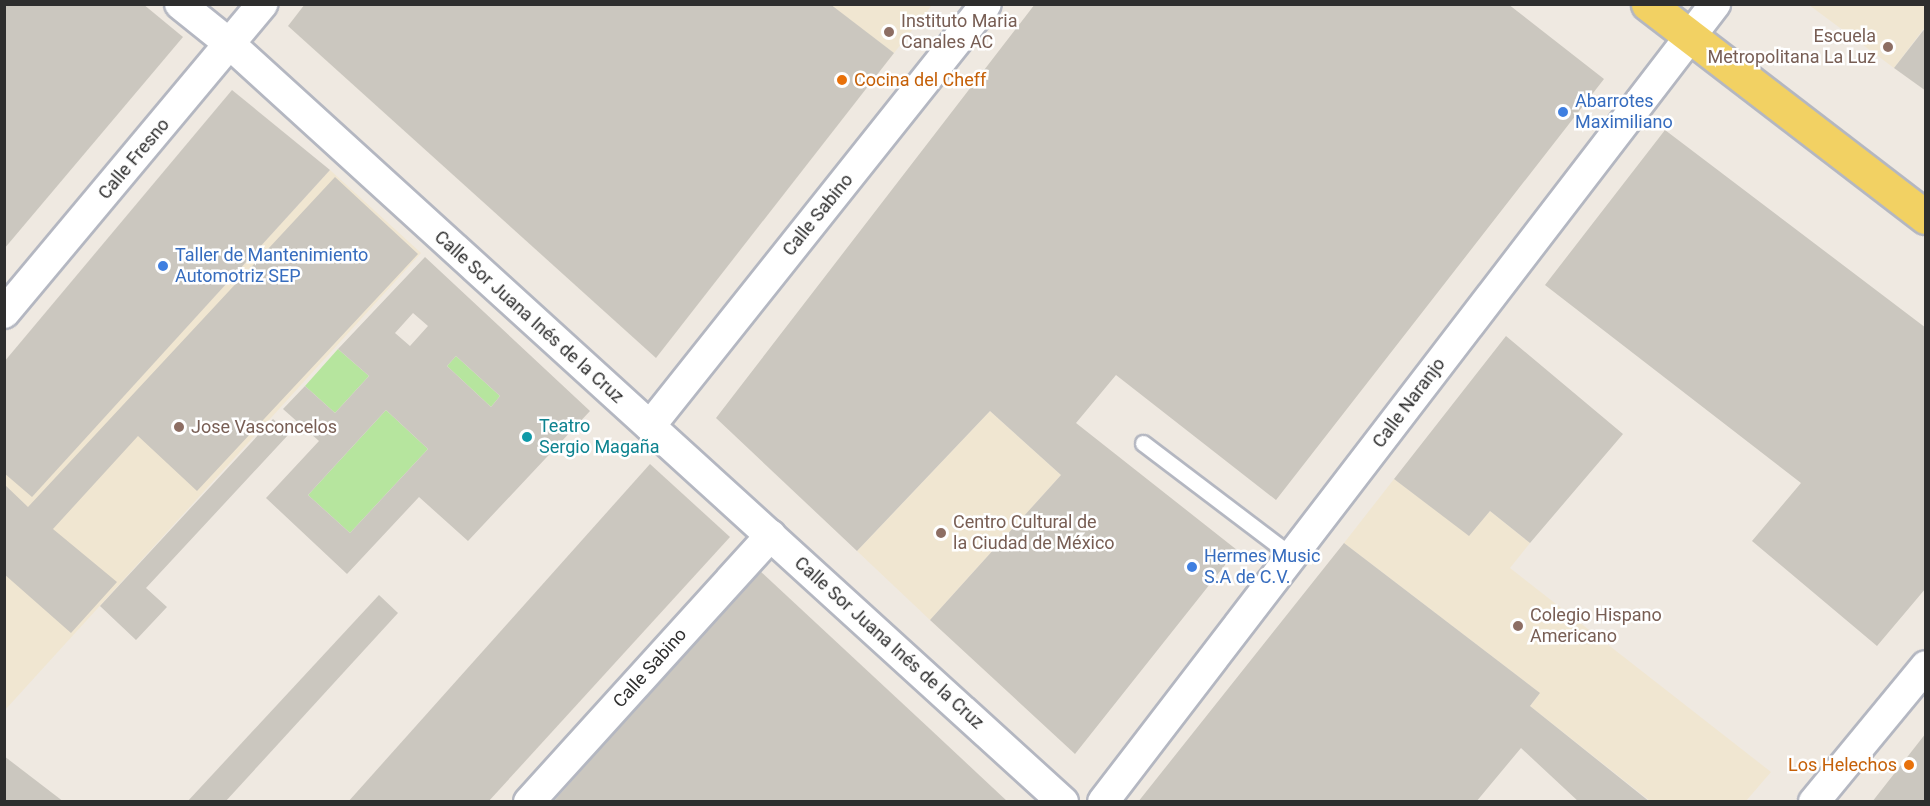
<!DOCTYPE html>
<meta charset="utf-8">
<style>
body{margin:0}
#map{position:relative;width:1930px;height:806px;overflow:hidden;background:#efe9e1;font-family:Roboto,sans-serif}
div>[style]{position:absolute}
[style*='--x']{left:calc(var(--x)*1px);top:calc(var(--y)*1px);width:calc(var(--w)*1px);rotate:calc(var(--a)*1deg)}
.education>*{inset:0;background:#f0e6d1}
.green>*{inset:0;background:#b6e59e}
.building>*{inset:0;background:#cbc7bf}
.roads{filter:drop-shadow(2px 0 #b4b7c1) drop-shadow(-2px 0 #b4b7c1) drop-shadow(0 2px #b4b7c1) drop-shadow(0 -2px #b4b7c1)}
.service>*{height:15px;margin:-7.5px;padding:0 7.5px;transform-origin:7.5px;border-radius:7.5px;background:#fff}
.minor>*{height:30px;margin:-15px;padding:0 15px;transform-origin:15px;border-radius:15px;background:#fff}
.primary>*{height:33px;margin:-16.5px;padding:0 16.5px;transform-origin:16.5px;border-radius:16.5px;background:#f2d163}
.dots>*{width:16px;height:16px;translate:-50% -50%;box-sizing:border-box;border:3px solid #fff;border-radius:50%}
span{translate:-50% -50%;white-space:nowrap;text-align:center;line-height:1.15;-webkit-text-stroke:5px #fff;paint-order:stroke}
.education-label{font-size:18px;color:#785e54}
.left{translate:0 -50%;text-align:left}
.right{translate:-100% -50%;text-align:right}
.food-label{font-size:18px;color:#c56008}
.shop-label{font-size:18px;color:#366cbe}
.street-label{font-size:18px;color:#2e2e2e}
.culture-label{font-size:18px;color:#0d838f}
.frame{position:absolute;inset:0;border:6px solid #2e2e2e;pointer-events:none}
</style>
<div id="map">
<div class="education">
<div style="clip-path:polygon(830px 5px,932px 5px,894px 53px)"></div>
<div style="clip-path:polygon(1809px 5px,1925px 5px,1925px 27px,1894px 68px)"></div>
<div style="clip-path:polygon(330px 170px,421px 253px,5px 710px,5px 473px,137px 381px)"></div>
<div style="clip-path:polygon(990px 411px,1061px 475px,930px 620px,857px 551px)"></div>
<div style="clip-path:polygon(1394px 479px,1469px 535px,1490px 511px,1530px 543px,1510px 568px,1771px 772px,1746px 801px,1650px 801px,1530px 706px,1540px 693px,1344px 543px)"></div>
</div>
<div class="green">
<div style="clip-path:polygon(338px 349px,369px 376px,335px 413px,305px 386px)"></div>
<div style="clip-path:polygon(456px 356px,500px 396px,491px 407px,447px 366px)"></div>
<div style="clip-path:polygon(386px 410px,428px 449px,350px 533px,308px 495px)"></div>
</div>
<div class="building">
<div style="clip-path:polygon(4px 4px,143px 4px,183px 37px,4px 249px)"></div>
<div style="clip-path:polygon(305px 4px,830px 4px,894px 53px,656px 358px,288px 26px)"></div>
<div style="clip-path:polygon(1035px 4px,1508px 4px,1604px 79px,1276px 500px,1116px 375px,1076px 423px,1237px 550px,1075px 754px,930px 620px,1061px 475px,990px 411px,857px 551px,716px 418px)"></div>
<div style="clip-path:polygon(1926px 27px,1926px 91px,1894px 68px)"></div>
<div style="clip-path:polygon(232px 90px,330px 170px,32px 497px,4px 473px,4px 362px)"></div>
<div style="clip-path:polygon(1665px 130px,1926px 328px,1926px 588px,1877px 646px,1752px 541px,1801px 483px,1545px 285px)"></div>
<div style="clip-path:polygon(335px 177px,418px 254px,197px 491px,138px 436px,53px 529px,117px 582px,71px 633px,4px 574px,4px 484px,28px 507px)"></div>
<div style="clip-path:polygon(evenodd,425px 257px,590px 411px,468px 541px,419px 497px,347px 574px,266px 498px,319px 441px,283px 409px,305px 386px,335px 413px,369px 376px,338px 349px,425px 257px,413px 313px,428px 326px,410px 346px,395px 333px,413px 313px,425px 257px,456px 356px,500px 396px,491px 407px,447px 366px,456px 356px,425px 257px,386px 410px,428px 449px,350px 533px,308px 495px,386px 410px)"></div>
<div style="clip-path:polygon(1506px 336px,1623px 434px,1530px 543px,1490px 511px,1469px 536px,1394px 479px)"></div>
<div style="clip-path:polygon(273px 419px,289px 434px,146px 588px,167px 607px,136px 640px,100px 606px)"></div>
<div style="clip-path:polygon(650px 464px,730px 537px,488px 802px,348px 802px)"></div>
<div style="clip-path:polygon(1344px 543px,1540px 693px,1530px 706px,1650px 802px,1579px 802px,1521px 748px,1476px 802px,1138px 802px)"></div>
<div style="clip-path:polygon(759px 570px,930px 729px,1008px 802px,553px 802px)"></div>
<div style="clip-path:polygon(379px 595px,398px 613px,225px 802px,187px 802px)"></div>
<div style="clip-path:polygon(1926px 733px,1926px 802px,1872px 802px,1901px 765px)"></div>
<div style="clip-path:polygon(4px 756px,64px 802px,6px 802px)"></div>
</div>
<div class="roads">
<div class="service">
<div style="--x:1143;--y:443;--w:187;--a:37.2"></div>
</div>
<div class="minor">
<div style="--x:180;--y:4;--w:65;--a:38.8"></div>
<div style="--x:231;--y:45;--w:1125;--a:42.3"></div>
<div style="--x:4;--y:313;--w:403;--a:-50.1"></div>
<div style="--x:650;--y:426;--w:539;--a:-51.47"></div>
<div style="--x:529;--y:802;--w:360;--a:-47.8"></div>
<div style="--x:1103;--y:802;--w:1006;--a:-52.51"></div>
<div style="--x:1814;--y:802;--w:176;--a:-50.5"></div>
</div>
<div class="primary">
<div style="--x:1648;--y:4;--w:350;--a:37.5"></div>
</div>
</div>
<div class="dots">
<div style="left:889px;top:32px;background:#8d6e63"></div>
<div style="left:1888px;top:47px;background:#8d6e63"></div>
<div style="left:842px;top:80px;background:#e8710a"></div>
<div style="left:1563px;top:112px;background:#3f7fe0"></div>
<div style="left:163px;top:266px;background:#3f7fe0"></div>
<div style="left:179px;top:427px;background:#8d6e63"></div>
<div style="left:527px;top:437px;background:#0f9aa8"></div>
<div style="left:941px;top:533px;background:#8d6e63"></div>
<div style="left:1192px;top:567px;background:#3f7fe0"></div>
<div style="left:1518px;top:626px;background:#8d6e63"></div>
<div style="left:1909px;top:765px;background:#e8710a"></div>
</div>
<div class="education-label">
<span class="left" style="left:901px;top:32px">Instituto Maria<br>Canales AC</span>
<span class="right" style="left:1876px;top:47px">Escuela<br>Metropolitana La Luz</span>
<span class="left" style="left:191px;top:427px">Jose Vasconcelos</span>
<span class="left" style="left:953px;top:533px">Centro Cultural de<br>la Ciudad de México</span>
<span class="left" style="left:1530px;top:626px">Colegio Hispano<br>Americano</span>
</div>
<div class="food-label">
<span class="left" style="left:854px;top:80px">Cocina del Cheff</span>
<span class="right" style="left:1897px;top:765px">Los Helechos</span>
</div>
<div class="shop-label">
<span class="left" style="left:1575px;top:112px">Abarrotes<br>Maximiliano</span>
<span class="left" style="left:175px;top:266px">Taller de Mantenimiento<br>Automotriz SEP</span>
<span class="left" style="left:1204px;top:567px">Hermes Music<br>S.A de C.V.</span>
</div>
<div class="street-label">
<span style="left:134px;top:159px;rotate:-50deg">Calle Fresno</span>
<span style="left:818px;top:215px;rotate:-51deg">Calle Sabino</span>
<span style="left:529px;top:317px;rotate:42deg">Calle Sor Juana Inés de la Cruz</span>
<span style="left:1409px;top:403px;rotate:-53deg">Calle Naranjo</span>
<span style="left:889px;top:643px;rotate:42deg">Calle Sor Juana Inés de la Cruz</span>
<span style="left:650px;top:668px;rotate:-48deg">Calle Sabino</span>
</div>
<div class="culture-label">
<span class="left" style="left:539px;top:437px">Teatro<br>Sergio Magaña</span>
</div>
<div class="frame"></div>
</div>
